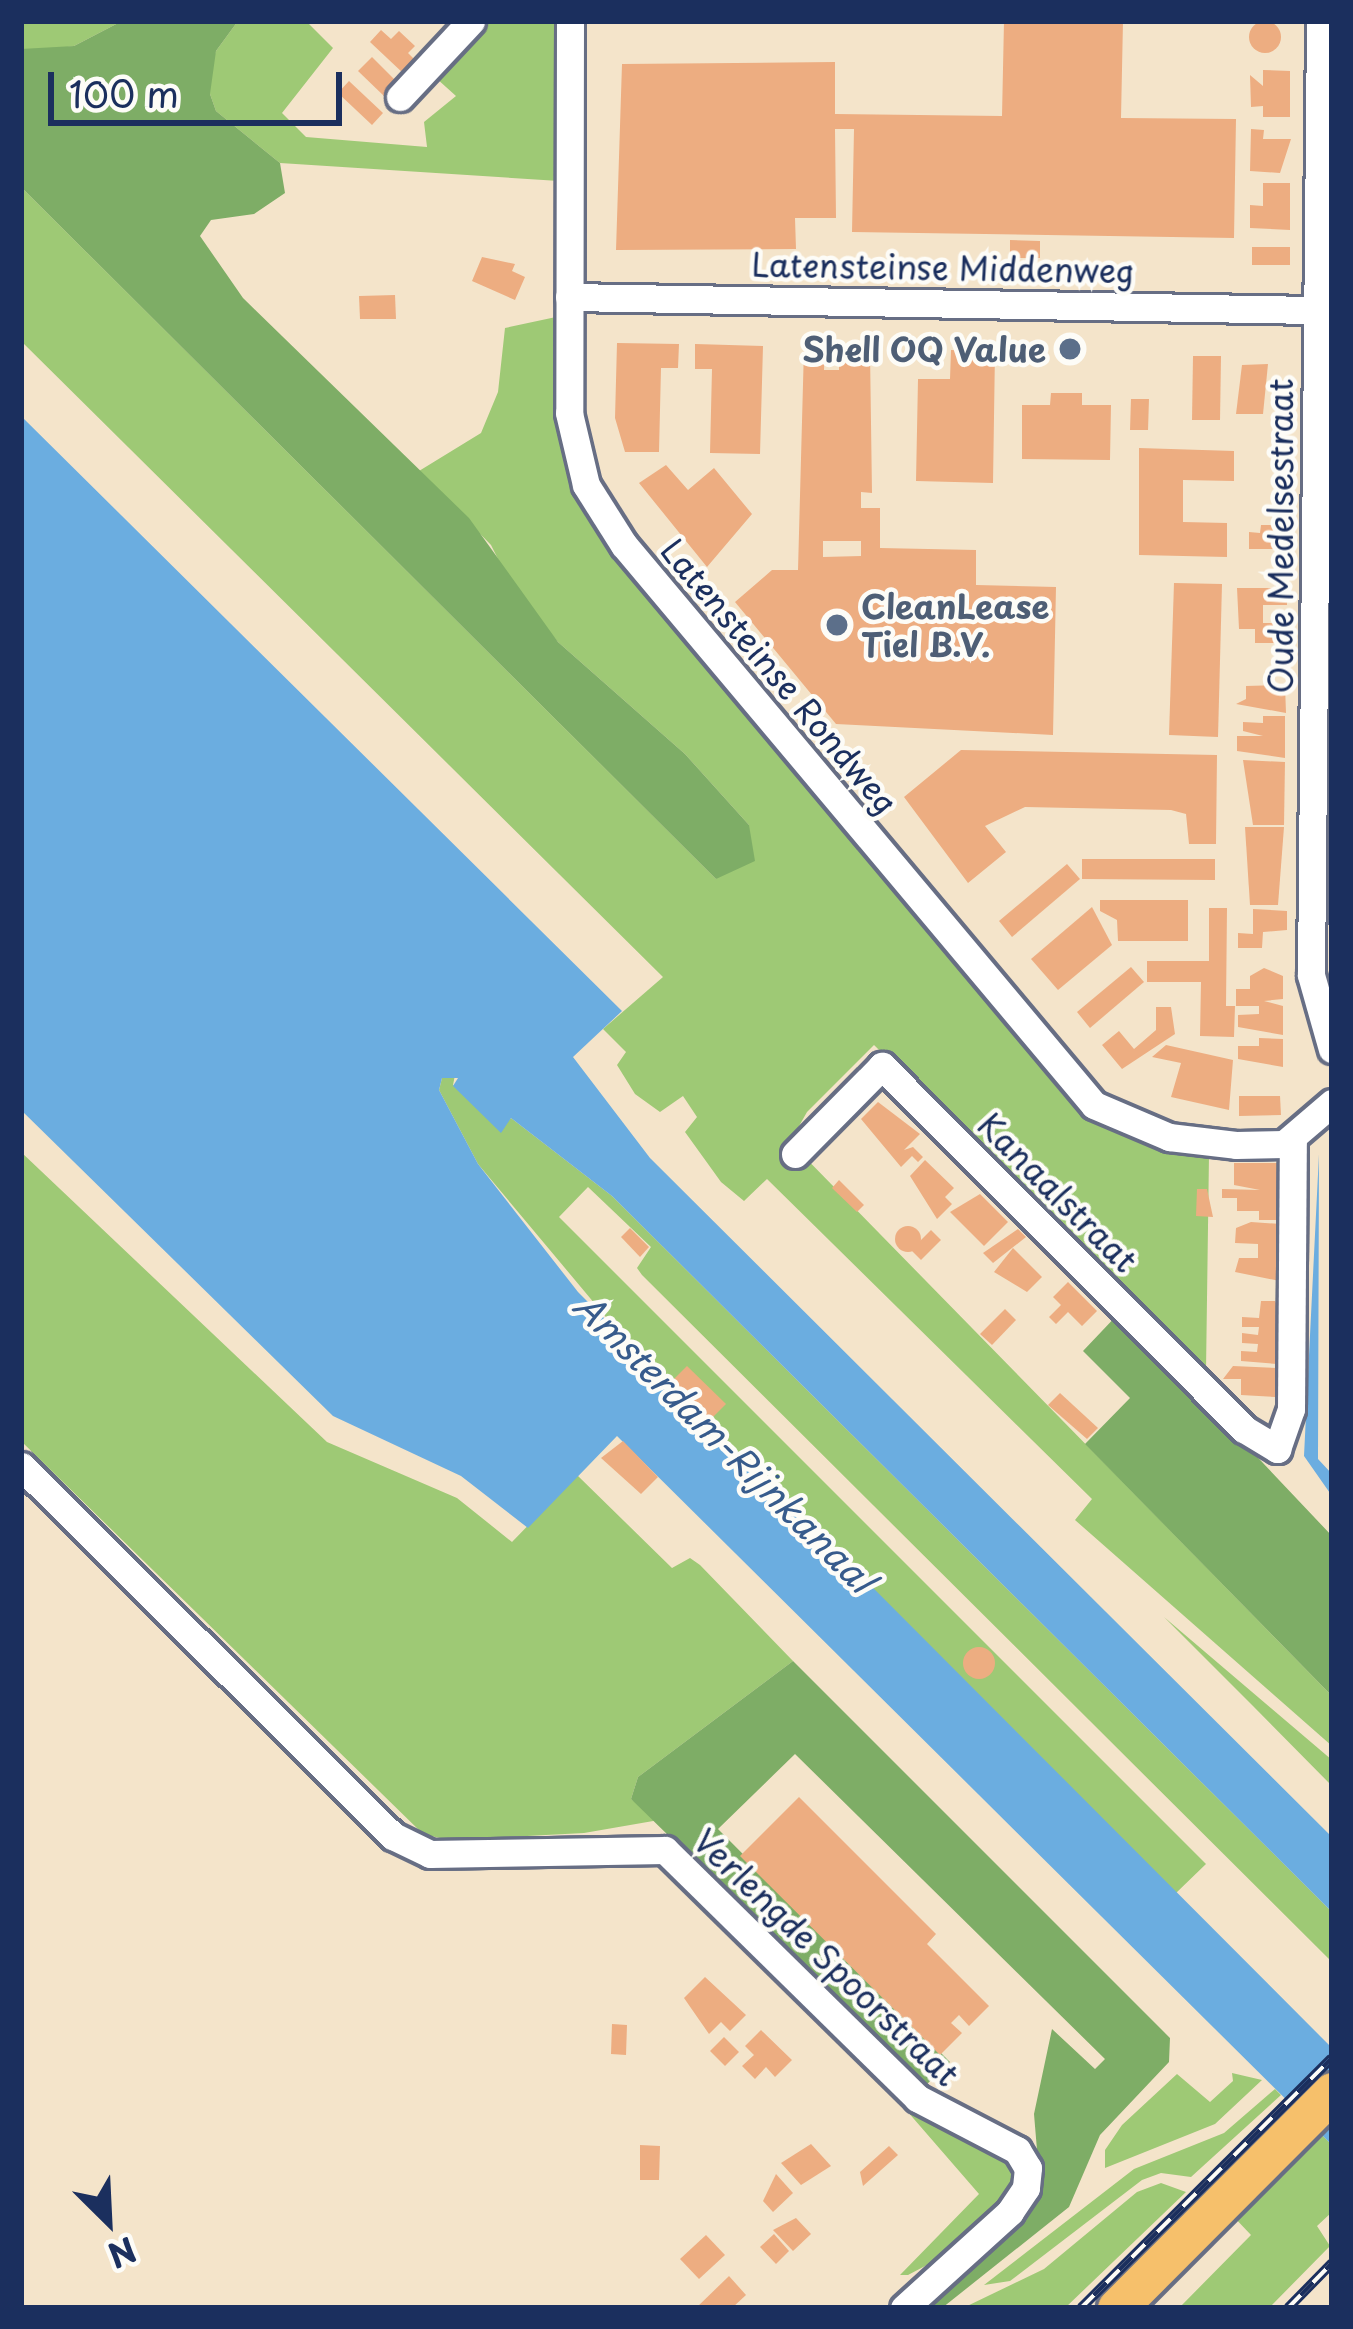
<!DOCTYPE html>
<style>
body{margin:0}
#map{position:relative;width:1353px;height:2329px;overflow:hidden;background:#f4e4ca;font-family:"Playpen Sans",sans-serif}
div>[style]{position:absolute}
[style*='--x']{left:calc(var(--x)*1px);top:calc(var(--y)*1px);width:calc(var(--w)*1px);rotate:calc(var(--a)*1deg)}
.green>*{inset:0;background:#9ec975}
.forest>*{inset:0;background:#7ead66}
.water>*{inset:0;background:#6bade0}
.building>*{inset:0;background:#edad81}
.round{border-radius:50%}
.roads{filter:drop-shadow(3px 0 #676e84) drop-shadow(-3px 0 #676e84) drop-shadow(0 3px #676e84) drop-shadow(0 -3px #676e84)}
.minor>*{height:27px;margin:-13.5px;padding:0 13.5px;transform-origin:13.5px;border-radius:13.5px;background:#fff}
.highway>*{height:39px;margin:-19.5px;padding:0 19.5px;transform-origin:19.5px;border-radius:19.5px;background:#f6c06b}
.rail>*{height:10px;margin-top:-5px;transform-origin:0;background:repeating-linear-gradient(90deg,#fdfcf7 0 18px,#1b2f5e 0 36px);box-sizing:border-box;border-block:3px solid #1b2f5e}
.dots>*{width:33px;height:33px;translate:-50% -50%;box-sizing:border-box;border:6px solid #fdfcf7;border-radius:50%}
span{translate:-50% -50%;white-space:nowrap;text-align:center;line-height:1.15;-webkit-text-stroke:9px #fdfcf7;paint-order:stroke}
.street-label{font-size:33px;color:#1b2f5e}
.service-label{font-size:33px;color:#4e5e75;font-weight:700}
.right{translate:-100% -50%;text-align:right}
.left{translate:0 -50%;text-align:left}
.water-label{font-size:36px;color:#375b8c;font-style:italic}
.frame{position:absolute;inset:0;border:24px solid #1b2f5e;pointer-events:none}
.north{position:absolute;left:48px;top:2161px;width:120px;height:120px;-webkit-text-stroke:9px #fdfcf7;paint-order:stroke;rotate:156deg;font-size:33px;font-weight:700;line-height:48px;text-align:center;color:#1b2f5e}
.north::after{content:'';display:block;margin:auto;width:42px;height:54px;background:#1b2f5e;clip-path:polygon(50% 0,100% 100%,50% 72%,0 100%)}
.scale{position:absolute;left:48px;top:72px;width:294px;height:54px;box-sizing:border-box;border:6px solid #1b2f5e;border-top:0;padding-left:15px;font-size:36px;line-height:42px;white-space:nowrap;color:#1b2f5e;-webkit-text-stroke:9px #fdfcf7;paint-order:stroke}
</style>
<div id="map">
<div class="green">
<div style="clip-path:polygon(21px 21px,122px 21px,74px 46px,47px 50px,21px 49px)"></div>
<div style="clip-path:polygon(238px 21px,306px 21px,333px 48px,282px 113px,306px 137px,427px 147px,424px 122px,456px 96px,436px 78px,490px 21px,560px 21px,559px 181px,280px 163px,216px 111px,210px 94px,206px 78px,216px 51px)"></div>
<div style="clip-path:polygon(21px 187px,716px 879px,749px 825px,685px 754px,558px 642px,514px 591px,491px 545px,419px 471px,481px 433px,498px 392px,505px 328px,556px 317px,558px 412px,583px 504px,1063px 1095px,1157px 1149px,1209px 1155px,1206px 1371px,874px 1045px,807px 1112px,790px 1142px,1332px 1696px,1332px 1746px,1075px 1520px,1092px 1499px,767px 1179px,744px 1201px,721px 1182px,685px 1132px,697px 1117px,683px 1096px,660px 1112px,635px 1094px,617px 1065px,626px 1052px,603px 1029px,663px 977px,21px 341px)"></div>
<div style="clip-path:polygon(455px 1075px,453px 1085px,505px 1124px,511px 1118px,612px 1196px,1332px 1912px,1332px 1962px,642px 1275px,637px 1268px,651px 1247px,588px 1187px,559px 1217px,1206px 1864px,1176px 1893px,646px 1365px,478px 1164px,439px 1090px,442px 1078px)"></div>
<div style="clip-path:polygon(21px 1152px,327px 1442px,457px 1498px,512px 1542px,577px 1475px,672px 1568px,690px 1558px,700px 1565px,793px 1661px,638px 1777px,631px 1799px,659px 1820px,584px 1833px,448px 1840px,423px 1834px,21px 1441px)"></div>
<div style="clip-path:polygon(1164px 1617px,1332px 1760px,1332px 1786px,1253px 1706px)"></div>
<div style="clip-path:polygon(1232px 2073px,1262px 2080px,1215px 2124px,1105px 2168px,1105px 2150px,1122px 2125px,1177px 2074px,1210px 2102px,1233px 2081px)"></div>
<div style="clip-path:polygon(1275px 2089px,1281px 2095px,1191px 2177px,1161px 2173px,1142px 2180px,1010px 2281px,984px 2285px,1134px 2169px,1224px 2133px)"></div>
<div style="clip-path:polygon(894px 2096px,1017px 2157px,1016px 2195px,944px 2256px,908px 2275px,900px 2275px,979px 2194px)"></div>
<div style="clip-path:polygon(1317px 2130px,1332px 2145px,1332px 2212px,1317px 2226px,1330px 2246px,1269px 2308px,1179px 2308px,1251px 2235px,1232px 2215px)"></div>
<div style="clip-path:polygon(1161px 2183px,1186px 2192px,1065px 2308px,963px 2308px,1044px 2269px,1137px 2192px)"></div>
</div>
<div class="forest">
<div style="clip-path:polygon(122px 21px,238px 21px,216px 51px,210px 94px,216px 111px,280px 163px,285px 193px,254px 214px,211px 220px,200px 236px,243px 298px,469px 518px,558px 642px,685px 754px,749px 825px,755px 861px,716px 879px,21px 187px,21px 49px,74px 46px)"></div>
<div style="clip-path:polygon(1120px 1312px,1332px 1536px,1332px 1696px,1085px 1444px,1130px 1398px,1083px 1351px)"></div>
<div style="clip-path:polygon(793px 1661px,1170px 2038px,1169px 2062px,1100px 2135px,1069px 2207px,942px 2308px,921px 2300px,1040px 2186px,1034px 2114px,1052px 2029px,1095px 2069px,1105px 2059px,795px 1754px,718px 1829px,950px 2062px,925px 2086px,631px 1799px,638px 1777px)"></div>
</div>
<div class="water">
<div style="clip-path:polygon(21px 416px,622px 1011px,573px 1057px,650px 1158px,1332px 1837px,1332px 1912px,612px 1196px,511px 1118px,501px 1133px,453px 1086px,458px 1078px,442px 1078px,439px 1090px,478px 1164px,578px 1292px,1332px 2048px,1332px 2145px,617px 1436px,528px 1528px,461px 1476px,333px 1416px,21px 1110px)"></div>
<div style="clip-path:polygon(1319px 1154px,1318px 1459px,1332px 1474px,1332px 1496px,1304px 1456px)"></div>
</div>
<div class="building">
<div style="clip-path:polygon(1004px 21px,1123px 21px,1121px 118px,1236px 119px,1234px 238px,852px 232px,854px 129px,835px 129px,836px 218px,795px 218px,796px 249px,616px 250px,622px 64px,835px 62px,835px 114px,1002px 116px)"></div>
<div class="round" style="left:1249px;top:21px;width:32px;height:32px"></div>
<div style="clip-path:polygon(381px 30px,391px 39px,399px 31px,415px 46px,408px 53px,416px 61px,404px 74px,370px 42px)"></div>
<div style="clip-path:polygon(372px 57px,398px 83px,385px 97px,358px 71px)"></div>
<div style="clip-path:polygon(1263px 70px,1290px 71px,1290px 117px,1263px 117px,1263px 106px,1251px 107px,1250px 75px,1263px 86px)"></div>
<div style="clip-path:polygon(349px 81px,383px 113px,372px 125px,338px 93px)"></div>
<div style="clip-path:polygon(1251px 129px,1264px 130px,1263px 139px,1291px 139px,1280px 173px,1250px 171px)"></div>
<div style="clip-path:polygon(1263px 183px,1290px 183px,1290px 230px,1250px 228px,1250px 205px,1263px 206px)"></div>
<div style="clip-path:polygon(1010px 240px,1040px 241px,1040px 258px,1010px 258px)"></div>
<div style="clip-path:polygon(1252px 247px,1290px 247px,1290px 265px,1252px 265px)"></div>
<div style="clip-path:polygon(482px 257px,515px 264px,512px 271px,525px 277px,515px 300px,472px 281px)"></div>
<div style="clip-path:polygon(395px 295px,396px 319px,360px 319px,359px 296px)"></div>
<div style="clip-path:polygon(617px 343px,679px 344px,678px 368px,661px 368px,659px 452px,625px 452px,615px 418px)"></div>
<div style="clip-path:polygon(695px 344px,763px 346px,760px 454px,710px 453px,712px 369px,695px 369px)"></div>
<div style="clip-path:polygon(evenodd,804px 347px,825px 347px,824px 370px,839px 370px,839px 351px,870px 352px,872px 493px,861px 492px,861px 508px,880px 508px,880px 548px,976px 550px,976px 585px,1056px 587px,1053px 735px,836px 724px,735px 602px,772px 570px,798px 570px,804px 347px,823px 541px,861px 541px,861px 556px,823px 557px,823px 541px)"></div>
<div style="clip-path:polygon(951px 350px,995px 351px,993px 483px,916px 481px,918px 379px,950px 379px)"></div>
<div style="clip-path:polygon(1193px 356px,1221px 356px,1220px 420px,1192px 420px)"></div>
<div style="clip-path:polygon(1268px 364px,1263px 414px,1236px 414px,1242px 365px)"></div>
<div style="clip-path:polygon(1051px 393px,1082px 393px,1082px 405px,1111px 405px,1110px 460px,1022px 459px,1022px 405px,1050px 405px)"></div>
<div style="clip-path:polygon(1131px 399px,1149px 399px,1148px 430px,1130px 430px)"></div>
<div style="clip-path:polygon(1139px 448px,1234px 451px,1234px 481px,1183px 480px,1183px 522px,1227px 523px,1227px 557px,1139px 555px)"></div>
<div style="clip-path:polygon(666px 465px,688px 490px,714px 468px,752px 514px,707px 567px,639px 483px)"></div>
<div style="clip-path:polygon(1261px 525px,1287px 525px,1287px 549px,1249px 549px,1249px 532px,1260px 533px)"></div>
<div style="clip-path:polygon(1275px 581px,1287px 582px,1287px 605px,1263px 605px,1263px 623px,1286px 623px,1286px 643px,1255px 643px,1255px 629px,1239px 629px,1237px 588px,1275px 588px)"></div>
<div style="clip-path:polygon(1174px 583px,1222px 584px,1218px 737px,1169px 735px)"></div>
<div style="clip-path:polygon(1285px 685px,1286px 713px,1236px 704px,1246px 699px,1246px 686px)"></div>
<div style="clip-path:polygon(1263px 716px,1285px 716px,1285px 758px,1237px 751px,1237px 736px,1263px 736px,1243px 731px,1243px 722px,1263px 723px)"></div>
<div style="clip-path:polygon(961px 750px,1217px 755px,1216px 844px,1189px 844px,1186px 814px,1171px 810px,1025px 807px,985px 826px,1006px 852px,968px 883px,904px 797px)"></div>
<div style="clip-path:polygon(1243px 760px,1285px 762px,1284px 825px,1253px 825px)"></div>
<div style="clip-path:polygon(1245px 827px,1284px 827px,1278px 905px,1250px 905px)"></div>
<div style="clip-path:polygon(1082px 859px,1215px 859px,1215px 880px,1082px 879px)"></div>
<div style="clip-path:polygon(1067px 864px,1080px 879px,1012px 937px,999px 921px)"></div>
<div style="clip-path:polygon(1100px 900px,1188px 900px,1188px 941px,1118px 941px,1117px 920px,1100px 911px)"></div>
<div style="clip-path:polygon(1092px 907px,1112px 945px,1058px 990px,1031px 959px)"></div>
<div style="clip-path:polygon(1209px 908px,1227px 908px,1226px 1006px,1235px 1006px,1234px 1037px,1200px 1036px,1201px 982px,1147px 982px,1147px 961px,1209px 961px)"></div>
<div style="clip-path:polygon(1253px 909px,1287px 911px,1287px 930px,1263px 932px,1262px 948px,1238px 948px,1238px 933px,1253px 934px)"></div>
<div style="clip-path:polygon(1131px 967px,1144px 982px,1090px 1028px,1077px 1012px)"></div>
<div style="clip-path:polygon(1264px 968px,1283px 976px,1283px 999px,1264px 1001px,1283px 1006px,1283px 1035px,1238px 1027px,1238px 1015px,1259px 1014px,1259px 1006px,1236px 1006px,1236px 989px,1250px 989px,1250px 976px)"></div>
<div style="clip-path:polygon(1156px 1007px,1171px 1007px,1175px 1034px,1122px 1069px,1102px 1045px,1119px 1031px,1134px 1049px,1156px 1030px)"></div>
<div style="clip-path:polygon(1259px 1038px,1283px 1039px,1283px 1067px,1238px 1059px,1238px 1046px,1259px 1046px)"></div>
<div style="clip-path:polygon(1166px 1045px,1233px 1060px,1229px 1110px,1171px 1097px,1181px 1063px,1152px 1057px)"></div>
<div style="clip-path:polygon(1239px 1096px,1280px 1096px,1281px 1115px,1239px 1116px)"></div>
<div style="clip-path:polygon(878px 1102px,920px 1134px,904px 1150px,913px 1147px,923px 1157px,918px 1162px,912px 1156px,901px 1167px,861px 1119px)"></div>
<div style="clip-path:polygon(925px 1160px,954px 1188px,945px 1197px,952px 1204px,937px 1219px,910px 1176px)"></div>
<div style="clip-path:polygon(1234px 1163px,1283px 1163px,1282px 1220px,1259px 1220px,1259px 1211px,1237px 1211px,1237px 1198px,1222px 1198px,1222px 1189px,1260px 1190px,1234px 1185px)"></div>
<div style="clip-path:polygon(839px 1180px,864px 1205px,857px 1212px,832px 1188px)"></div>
<div style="clip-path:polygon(1197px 1189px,1207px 1189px,1213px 1217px,1196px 1216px)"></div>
<div style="clip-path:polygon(980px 1194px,1008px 1222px,984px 1246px,950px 1212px)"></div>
<div style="clip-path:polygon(1251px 1222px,1281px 1224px,1280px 1281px,1235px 1272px,1239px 1258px,1258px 1258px,1258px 1244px,1235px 1243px,1236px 1228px)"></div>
<div class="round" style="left:895px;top:1226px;width:26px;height:26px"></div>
<div style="clip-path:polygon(630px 1228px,649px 1247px,640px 1257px,621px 1237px)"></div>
<div style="clip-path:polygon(1018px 1229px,1026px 1237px,993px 1263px,983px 1253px)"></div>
<div style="clip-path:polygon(931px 1230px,941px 1240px,921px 1260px,911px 1250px)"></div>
<div style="clip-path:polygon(1013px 1248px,1042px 1277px,1027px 1292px,994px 1272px)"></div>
<div style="clip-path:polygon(1068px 1282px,1097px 1311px,1082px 1326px,1068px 1312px,1056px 1324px,1049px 1317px,1061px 1305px,1053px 1297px)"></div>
<div style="clip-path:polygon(1261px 1301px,1275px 1301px,1280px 1312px,1277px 1364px,1241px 1361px,1241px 1351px,1257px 1352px,1258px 1344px,1242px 1343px,1242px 1333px,1258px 1335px,1259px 1327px,1242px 1327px,1242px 1317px,1259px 1318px)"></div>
<div style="clip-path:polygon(1005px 1309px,1016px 1320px,992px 1345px,980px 1334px)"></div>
<div style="clip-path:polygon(687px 1366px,726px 1404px,706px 1424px,667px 1386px)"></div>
<div style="clip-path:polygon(1233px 1366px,1277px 1368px,1275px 1397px,1241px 1395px,1241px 1379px,1223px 1379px)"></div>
<div style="clip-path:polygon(1060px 1393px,1098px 1428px,1087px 1439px,1048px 1405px)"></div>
<div style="clip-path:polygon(623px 1441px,658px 1477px,641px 1494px,601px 1458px)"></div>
<div class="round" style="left:963px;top:1647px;width:32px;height:32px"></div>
<div style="clip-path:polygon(799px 1797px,936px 1934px,927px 1944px,989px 2006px,969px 2026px,959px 2015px,951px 2023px,962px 2033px,940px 2055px,740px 1856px)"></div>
<div style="clip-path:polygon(705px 1977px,746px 2015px,730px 2031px,721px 2022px,709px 2034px,684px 1998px)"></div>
<div style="clip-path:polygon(612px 2024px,627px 2025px,626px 2055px,611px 2054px)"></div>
<div style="clip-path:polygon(761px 2030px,792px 2060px,775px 2077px,766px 2067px,755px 2079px,742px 2066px,754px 2055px,745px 2046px)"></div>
<div style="clip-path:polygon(724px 2037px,739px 2052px,725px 2066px,710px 2051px)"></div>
<div style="clip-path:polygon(811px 2144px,831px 2166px,801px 2185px,781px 2163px)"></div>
<div style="clip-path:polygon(640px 2145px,660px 2146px,659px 2180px,640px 2180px)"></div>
<div style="clip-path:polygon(889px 2146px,898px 2155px,863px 2186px,860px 2172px)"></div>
<div style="clip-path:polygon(776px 2174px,793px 2193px,773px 2212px,763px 2201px)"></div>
<div style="clip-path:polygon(796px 2218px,811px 2234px,793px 2251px,773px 2230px)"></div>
<div style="clip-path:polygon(774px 2234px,789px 2251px,776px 2264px,760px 2247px)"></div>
<div style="clip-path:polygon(706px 2235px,725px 2255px,699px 2279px,680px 2259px)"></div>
<div style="clip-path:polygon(729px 2276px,746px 2295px,732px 2308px,696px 2308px)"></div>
</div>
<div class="roads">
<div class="minor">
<div style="--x:570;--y:21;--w:392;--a:90.1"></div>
<div style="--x:569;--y:413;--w:74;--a:76.7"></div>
<div style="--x:586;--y:485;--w:71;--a:57.7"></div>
<div style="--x:624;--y:545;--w:731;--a:49.99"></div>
<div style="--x:1094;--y:1105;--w:82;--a:23.1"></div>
<div style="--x:1169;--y:1137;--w:67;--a:6.8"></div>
<div style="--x:1236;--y:1145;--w:48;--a:-1.2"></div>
<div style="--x:1284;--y:1144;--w:63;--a:-40.5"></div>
<div style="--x:1320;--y:21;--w:954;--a:90.54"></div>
<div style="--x:1311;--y:975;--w:77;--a:74.2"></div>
<div style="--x:400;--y:97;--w:104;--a:-46.9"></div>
<div style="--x:569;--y:297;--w:747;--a:1"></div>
<div style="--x:795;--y:1154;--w:124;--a:-45.3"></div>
<div style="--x:882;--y:1066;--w:513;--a:45.08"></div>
<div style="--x:1244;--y:1429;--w:39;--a:31"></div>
<div style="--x:1277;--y:1449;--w:42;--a:-70.7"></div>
<div style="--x:1291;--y:1409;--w:270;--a:-89.6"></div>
<div style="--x:21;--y:1466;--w:525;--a:44.85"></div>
<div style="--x:393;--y:1836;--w:41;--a:25.9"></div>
<div style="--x:430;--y:1854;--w:235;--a:-1"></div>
<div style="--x:665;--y:1850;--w:354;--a:44.5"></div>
<div style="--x:917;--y:2098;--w:113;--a:27.5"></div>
<div style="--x:1017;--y:2150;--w:21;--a:59"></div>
<div style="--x:1028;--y:2168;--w:20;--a:96"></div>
<div style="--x:1026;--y:2188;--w:29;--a:124"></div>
<div style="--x:1010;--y:2212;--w:143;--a:137.8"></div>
</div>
<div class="highway">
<div style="--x:1117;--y:2308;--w:305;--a:-45.1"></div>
</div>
</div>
<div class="rail">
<div style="--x:1081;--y:2308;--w:354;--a:-44.9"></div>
<div style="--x:1288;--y:2308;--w:63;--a:-45.6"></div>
</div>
<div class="dots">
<div style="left:1070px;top:349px;background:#5c6f8a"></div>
<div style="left:837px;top:625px;background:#5c6f8a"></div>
</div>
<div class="street-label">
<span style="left:943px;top:267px;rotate:1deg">Latensteinse Middenweg</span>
<span style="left:1280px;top:536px;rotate:-90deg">Oude Medelsestraat</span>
<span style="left:780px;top:676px;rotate:50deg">Latensteinse Rondweg</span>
<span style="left:1058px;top:1192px;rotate:45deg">Kanaalstraat</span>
<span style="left:827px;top:1957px;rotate:44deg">Verlengde Spoorstraat</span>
</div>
<div class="service-label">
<span class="right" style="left:1046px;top:349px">Shell OQ Value</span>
<span class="left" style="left:861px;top:625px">CleanLease<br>Tiel B.V.</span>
</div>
<div class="water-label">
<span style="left:725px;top:1442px;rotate:45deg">Amsterdam-Rijnkanaal</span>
</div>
<div class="frame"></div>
<div class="north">N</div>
<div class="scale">100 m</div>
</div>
